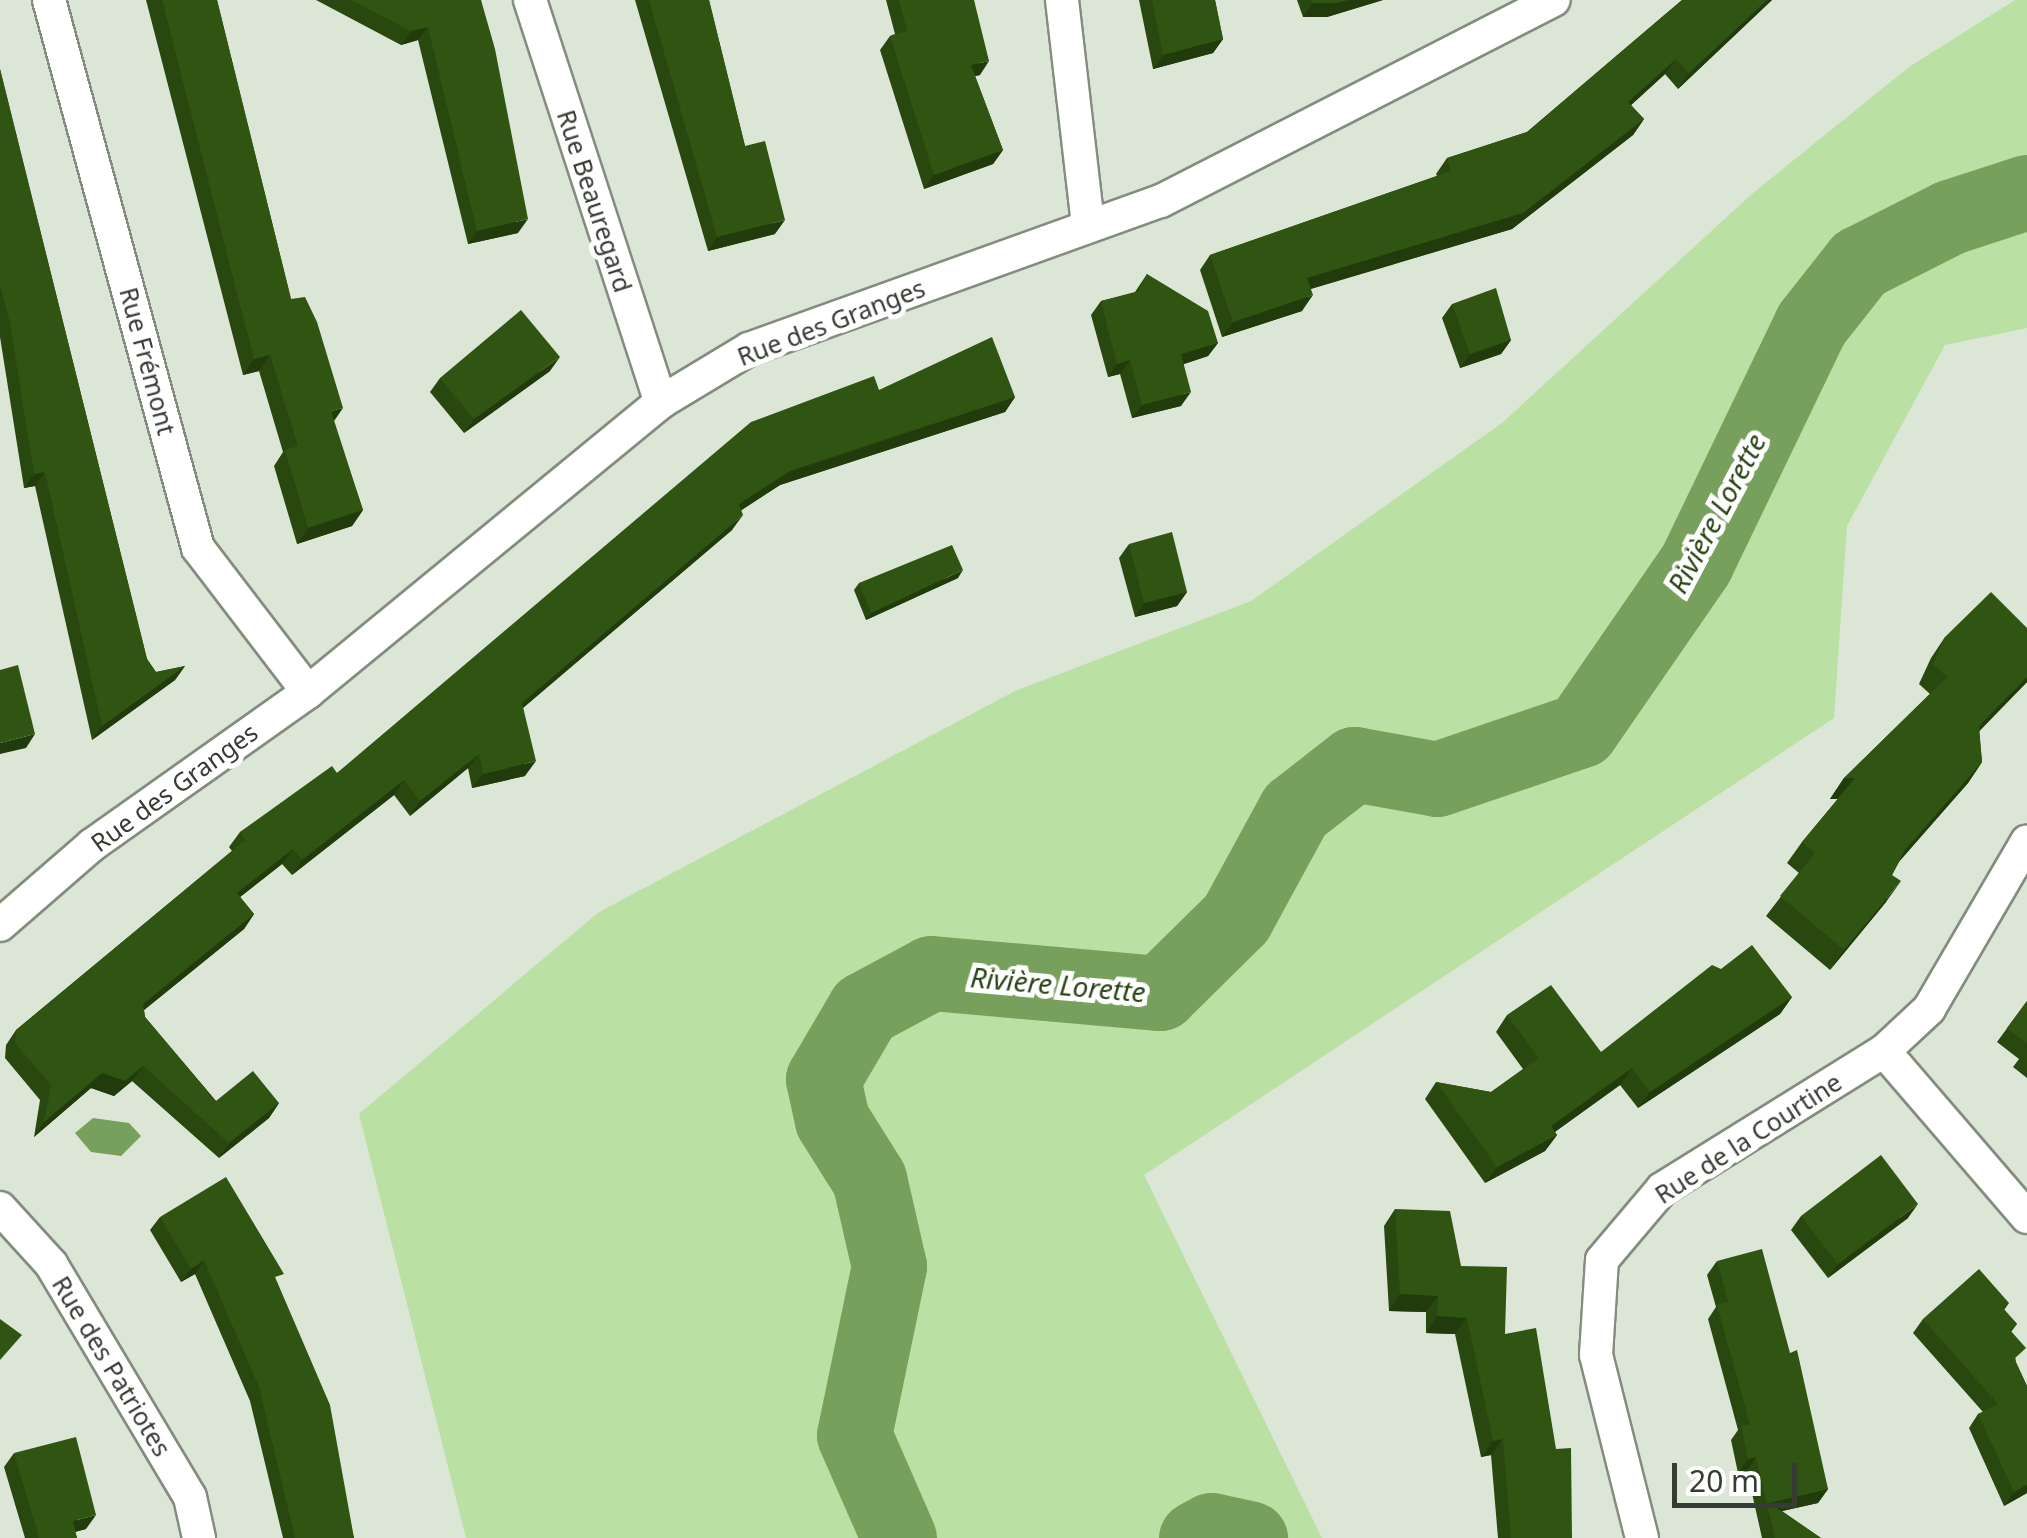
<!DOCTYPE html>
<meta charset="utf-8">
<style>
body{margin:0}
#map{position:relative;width:2027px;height:1538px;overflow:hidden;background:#dce6d6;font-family:"Noto Sans",sans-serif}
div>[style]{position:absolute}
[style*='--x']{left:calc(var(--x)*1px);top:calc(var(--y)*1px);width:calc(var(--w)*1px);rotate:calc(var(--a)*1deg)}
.green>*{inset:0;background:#bae0a3}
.water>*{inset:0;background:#77a05d}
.river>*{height:75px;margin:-37.5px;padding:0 37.5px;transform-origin:37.5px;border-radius:37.5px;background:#77a05d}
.roads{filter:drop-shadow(2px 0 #838c7e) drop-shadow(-2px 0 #838c7e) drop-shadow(0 2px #838c7e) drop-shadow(0 -2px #838c7e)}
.street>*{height:32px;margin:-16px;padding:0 16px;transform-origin:16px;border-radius:16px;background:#fff}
.wall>*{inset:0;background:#29480f}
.shaded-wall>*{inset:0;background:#223b0c}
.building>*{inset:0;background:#305411}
span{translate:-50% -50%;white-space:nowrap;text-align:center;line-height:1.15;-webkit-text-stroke:10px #fff;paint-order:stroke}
.street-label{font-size:25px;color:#363b34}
.water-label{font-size:28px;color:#294415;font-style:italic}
.scale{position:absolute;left:1672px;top:1463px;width:125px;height:45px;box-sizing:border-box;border:5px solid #363b34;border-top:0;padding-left:12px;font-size:30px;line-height:35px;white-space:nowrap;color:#363b34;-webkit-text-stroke:8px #fff;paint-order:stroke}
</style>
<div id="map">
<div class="green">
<div style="clip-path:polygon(2015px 0,2027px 0,2027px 328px,1945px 345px,1847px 526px,1834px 718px,1144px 1175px,1322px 1538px,466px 1538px,359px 1114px,599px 912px,1015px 691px,1251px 601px,1502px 423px,1753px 193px,1909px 67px)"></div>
</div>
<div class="water">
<div style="clip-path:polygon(93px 1118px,129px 1123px,141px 1136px,121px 1156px,91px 1152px,75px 1133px)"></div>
</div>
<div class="river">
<div style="--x:899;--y:1538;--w:112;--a:-113.6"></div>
<div style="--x:854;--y:1435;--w:173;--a:-78.3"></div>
<div style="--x:889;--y:1266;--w:89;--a:-102.9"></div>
<div style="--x:869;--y:1179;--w:70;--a:-122.1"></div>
<div style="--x:832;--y:1120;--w:42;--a:-102.4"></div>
<div style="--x:823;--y:1079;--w:81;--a:-59.6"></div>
<div style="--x:864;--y:1009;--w:76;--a:-28.2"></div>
<div style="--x:931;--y:973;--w:230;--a:5"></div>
<div style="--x:1160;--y:993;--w:107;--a:-44.6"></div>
<div style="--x:1236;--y:918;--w:123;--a:-61.4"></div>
<div style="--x:1295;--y:810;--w:75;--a:-37.9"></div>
<div style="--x:1354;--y:764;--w:84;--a:10.2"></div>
<div style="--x:1437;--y:779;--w:152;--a:-18.8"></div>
<div style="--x:1581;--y:730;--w:203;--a:-55.4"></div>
<div style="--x:1696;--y:563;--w:265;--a:-64.3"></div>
<div style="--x:1811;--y:324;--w:78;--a:-51.8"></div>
<div style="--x:1859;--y:263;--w:102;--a:-26.8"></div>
<div style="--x:1950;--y:217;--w:81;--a:-18"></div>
<div style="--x:1196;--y:1538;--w:17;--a:-28"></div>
<div style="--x:1211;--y:1530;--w:40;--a:12"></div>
</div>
<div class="roads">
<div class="street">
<div style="--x:49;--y:0;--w:568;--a:74.79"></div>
<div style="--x:198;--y:548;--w:181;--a:52.6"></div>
<div style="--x:530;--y:0;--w:423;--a:72"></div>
<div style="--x:1062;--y:0;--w:226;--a:83.4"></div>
<div style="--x:0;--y:925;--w:122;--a:-41"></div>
<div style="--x:92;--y:845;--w:265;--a:-35.3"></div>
<div style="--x:308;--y:692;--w:457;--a:-39.4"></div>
<div style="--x:661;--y:402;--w:103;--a:-31.1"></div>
<div style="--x:749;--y:349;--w:438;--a:-19.8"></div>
<div style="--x:1161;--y:201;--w:441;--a:-27.1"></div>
<div style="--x:1884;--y:1051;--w:219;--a:49.3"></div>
<div style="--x:0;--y:1208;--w:76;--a:47.7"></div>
<div style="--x:51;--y:1264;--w:271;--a:59.2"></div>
<div style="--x:190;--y:1497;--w:42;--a:77.6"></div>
<div style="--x:1642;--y:1538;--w:189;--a:-104.1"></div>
<div style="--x:1596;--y:1355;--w:95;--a:-86.4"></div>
<div style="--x:1602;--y:1260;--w:93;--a:-49.8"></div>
<div style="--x:1662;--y:1189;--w:261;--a:-31.9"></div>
<div style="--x:1884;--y:1051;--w:62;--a:-43"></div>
<div style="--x:1929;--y:1009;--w:194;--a:-59.7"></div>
</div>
</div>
<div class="wall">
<div style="clip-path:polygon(146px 0,217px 0,291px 299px,363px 510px,352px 526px,297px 544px,274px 466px,283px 452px,259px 371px,243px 375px)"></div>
<div style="clip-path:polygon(316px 0,481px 0,518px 233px,468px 244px,418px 40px,401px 45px)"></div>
<div style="clip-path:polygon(635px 0,709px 0,745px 146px,775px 234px,708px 251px)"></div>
<div style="clip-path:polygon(886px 0,974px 0,980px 75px,975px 76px,1003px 150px,993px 164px,924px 189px,880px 50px,890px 36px,895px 34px)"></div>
<div style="clip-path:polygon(1139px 0,1215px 0,1223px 39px,1213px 53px,1153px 69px)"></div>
<div style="clip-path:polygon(1297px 0,1383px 0,1327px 17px,1303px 17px)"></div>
<div style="clip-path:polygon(1682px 0,1772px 0,1678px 89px,1665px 74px,1631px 105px,1644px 119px,1633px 135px,1512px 229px,1311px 289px,1302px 311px,1222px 337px,1200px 270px,1210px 255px,1437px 176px,1436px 174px,1447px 158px,1527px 132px)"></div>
<div style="clip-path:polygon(0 69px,147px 659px,156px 672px,185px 666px,175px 680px,92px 740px,35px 486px,24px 488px,0 337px)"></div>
<div style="clip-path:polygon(1147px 274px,1218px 343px,1208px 356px,1184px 364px,1181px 406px,1132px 418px,1120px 374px,1108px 377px,1091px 315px,1101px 301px,1135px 292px)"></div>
<div style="clip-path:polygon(1452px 304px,1511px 340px,1501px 354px,1460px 368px,1442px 318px)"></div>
<div style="clip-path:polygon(550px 371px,464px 433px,430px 392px,440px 378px)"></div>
<div style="clip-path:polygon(879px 390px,1015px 397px,1005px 412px,780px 485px,741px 510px,732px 530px,523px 708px,525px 776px,472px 788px,468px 768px,410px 816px,394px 795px,292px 875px,282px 864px,240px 897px,254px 914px,244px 929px,144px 1010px,145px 1017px,216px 1101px,279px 1103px,269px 1118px,219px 1158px,132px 1081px,114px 1096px,91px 1088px,34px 1137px,40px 1100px,5px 1058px,6px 1045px,16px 1030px,232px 851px,229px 847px,240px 832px,337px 773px)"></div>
<div style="clip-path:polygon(1129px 544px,1187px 592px,1177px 606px,1135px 617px,1119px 558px)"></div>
<div style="clip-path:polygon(958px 578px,866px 620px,854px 590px,859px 583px)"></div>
<div style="clip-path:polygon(2027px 628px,2027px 682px,1979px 731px,1982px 762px,1968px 783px,1900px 860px,1892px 875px,1886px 902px,1830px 970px,1766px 916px,1799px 873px,1787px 863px,1802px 842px,1838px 799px,1830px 799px,1844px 778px,1930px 694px,1919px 684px,1931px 658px,1945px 637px)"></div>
<div style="clip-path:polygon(1792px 997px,1780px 1014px,1638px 1108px,1620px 1085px,1555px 1132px,1557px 1135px,1545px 1151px,1485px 1183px,1425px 1099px,1436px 1082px,1491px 1092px,1523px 1069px,1496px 1032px,1507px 1015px,1601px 1052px)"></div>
<div style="clip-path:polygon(2027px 1001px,2027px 1078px,2013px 1067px,2019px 1059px,1997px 1042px)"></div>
<div style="clip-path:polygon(1395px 1209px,1461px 1266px,1505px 1334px,1556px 1449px,1572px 1538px,1498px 1538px,1491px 1455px,1481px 1457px,1455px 1334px,1426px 1333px,1426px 1312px,1389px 1311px,1384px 1226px)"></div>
<div style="clip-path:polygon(1801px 1216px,1908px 1218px,1828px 1278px,1791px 1230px)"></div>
<div style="clip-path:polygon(160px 1217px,277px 1283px,354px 1538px,283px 1538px,250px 1401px,195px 1274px,181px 1282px,150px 1230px)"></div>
<div style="clip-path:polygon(1717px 1261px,1828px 1489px,1818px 1503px,1782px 1511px,1821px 1538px,1762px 1538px,1747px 1471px,1738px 1473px,1731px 1440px,1738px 1430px,1708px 1319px,1716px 1307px,1707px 1275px)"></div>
<div style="clip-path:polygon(2009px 1303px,2004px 1310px,2017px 1324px,2011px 1332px,2016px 1362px,2027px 1386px,2027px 1493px,2004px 1506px,1969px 1428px,1978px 1414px,1983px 1412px,1913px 1333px,1923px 1319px)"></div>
<div style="clip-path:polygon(14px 1453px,86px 1529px,75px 1532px,77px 1538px,25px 1538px,4px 1467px)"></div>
</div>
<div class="shaded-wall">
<div style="clip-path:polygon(1348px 0,1383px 0,1327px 17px,1303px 17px,1313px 3px)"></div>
<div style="clip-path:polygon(1767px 0,1772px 0,1678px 89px,1689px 73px)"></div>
<div style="clip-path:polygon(428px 27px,418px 40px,401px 45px,411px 31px)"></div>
<div style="clip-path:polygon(1223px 39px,1213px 53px,1153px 69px,1163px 55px)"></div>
<div style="clip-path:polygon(1676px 59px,1665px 74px,1618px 117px,1628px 102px)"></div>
<div style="clip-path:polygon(989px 61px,980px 75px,962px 79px,971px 65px)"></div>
<div style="clip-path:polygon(1644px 119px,1633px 135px,1512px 229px,1296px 293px,1307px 278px)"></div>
<div style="clip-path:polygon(1003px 150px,993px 164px,924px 189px,934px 175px)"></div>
<div style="clip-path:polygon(528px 219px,518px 233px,468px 244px,477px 231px)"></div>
<div style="clip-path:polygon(785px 220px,775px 234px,708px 251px,717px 237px)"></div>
<div style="clip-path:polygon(1313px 295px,1302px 311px,1222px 337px,1233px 322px)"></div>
<div style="clip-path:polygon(1511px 340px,1501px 354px,1460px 368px,1470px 354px)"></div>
<div style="clip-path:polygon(1218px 343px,1208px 356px,1172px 368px,1181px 354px)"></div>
<div style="clip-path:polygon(270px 355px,259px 371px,243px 375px,254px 359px)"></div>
<div style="clip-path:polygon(560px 357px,550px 371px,464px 433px,474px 419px)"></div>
<div style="clip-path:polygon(1130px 360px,1120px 374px,1108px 377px,1117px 364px)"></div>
<div style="clip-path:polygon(1191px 392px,1181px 406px,1132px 418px,1142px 405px)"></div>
<div style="clip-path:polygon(1015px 397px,1005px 412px,780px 485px,728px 519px,739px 504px,790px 471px)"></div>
<div style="clip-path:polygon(343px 408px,332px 424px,331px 411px)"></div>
<div style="clip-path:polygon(45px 472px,35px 486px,24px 488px,34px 474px)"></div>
<div style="clip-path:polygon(363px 510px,352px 526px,297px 544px,308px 528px)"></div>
<div style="clip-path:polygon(743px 515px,732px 530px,511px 718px,522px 703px)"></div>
<div style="clip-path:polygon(963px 570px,958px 578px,866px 620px,871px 613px)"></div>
<div style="clip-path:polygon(1187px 592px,1177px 606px,1135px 617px,1144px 603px)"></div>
<div style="clip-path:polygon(185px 666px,175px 680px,92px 740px,102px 726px)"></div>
<div style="clip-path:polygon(2027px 677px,2027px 682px,1964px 747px,1979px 726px)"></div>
<div style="clip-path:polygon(35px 734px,26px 748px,0 754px,0 743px)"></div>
<div style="clip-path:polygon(479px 754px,468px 768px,410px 816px,420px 801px)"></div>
<div style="clip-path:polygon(536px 761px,525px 776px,472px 788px,483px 774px)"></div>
<div style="clip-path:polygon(1982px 762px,1968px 783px,1891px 871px,1905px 850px)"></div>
<div style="clip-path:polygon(1844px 778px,1855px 778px,1841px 799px,1830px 799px)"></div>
<div style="clip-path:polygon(404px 780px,394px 795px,292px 875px,302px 860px)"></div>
<div style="clip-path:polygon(293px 849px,282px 864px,226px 908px,237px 893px)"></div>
<div style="clip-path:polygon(1901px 881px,1886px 902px,1830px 970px,1844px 950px)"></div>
<div style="clip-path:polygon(254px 914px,244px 929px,133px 1019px,143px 1004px)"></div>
<div style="clip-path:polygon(1792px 997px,1780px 1014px,1638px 1108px,1650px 1092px)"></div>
<div style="clip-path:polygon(143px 1066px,132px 1081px,114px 1096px,91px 1088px,34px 1137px,44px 1122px,102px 1073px)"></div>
<div style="clip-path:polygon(1632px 1068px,1620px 1085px,1539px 1143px,1551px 1126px)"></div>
<div style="clip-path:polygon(279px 1103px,269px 1118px,219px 1158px,229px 1143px)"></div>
<div style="clip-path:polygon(1557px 1135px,1545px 1151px,1485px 1183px,1497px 1167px)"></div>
<div style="clip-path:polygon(1918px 1204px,1908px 1218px,1828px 1278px,1838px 1264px)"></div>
<div style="clip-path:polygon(204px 1260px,195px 1274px,181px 1282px,191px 1269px)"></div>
<div style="clip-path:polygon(1400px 1294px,1438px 1296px,1426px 1312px,1389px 1311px)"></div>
<div style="clip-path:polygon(1437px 1316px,1467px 1318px,1455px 1334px,1426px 1333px)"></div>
<div style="clip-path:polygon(1503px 1439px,1491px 1455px,1481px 1457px,1493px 1441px)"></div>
<div style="clip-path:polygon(1756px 1457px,1747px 1471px,1738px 1473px,1748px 1459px)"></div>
<div style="clip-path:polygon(2027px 1485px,2027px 1493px,2004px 1506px,2014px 1492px)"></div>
<div style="clip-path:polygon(1828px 1489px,1818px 1503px,1769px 1514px,1769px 1503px)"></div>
<div style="clip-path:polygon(96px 1515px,86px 1529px,63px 1535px,73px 1521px)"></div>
</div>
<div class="building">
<div style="clip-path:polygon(162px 0,217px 0,291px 299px,305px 297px,317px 322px,343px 408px,331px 411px,363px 510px,308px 528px,285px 450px,298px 446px,270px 355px,254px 359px)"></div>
<div style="clip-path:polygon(351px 0,481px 0,495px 49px,528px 219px,477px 231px,428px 27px,411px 31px)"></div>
<div style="clip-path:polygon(649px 0,709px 0,745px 146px,765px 141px,785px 220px,717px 237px)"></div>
<div style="clip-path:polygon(899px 0,974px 0,989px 61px,971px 65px,1003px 150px,934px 175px,890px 36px,907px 31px)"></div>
<div style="clip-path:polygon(1152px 0,1215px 0,1223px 39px,1163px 55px)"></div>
<div style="clip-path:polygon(1312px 0,1348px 0,1337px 3px,1313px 3px)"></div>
<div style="clip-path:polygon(1682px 0,1767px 0,1689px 73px,1676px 59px,1628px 102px,1644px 119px,1523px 213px,1307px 278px,1313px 295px,1233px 322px,1210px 255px,1451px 171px,1447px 158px,1527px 132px)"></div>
<div style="clip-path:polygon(0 69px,147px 659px,156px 672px,185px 666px,102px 726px,45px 472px,34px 474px,10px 323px,0 285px)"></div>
<div style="clip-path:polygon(1147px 274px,1208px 311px,1218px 343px,1181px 354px,1191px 392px,1142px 405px,1130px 360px,1117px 364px,1101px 301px,1138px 292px)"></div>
<div style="clip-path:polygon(1496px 288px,1511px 340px,1470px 354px,1452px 304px)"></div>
<div style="clip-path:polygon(521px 310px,560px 357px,474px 419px,440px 378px)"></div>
<div style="clip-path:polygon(992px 337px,1015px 397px,790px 471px,739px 504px,743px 515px,522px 703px,536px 761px,483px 774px,479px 754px,420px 801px,404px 780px,302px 860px,293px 849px,237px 893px,254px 914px,143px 1004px,145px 1017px,216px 1101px,253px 1071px,279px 1103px,229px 1143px,143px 1066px,125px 1081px,102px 1073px,44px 1122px,51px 1085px,15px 1043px,16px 1030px,245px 840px,240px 832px,332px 766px,337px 773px,751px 422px,874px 376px,879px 390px)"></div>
<div style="clip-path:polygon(1172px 532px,1187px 592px,1144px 603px,1129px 544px)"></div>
<div style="clip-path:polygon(952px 545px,963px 570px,871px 613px,859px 583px)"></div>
<div style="clip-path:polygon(1991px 592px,2027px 628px,2027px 677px,1979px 726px,1982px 762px,1905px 850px,1892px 875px,1901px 881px,1844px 950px,1780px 896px,1815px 853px,1802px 842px,1855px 778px,1844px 778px,1947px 677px,1933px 664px,1945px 637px)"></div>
<div style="clip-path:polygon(18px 665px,35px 734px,0 743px,0 670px)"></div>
<div style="clip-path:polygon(1752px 945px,1792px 997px,1650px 1092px,1632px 1068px,1551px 1126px,1557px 1135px,1497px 1167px,1436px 1082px,1491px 1092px,1539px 1058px,1507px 1015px,1551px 985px,1601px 1052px,1712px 965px,1721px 969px)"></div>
<div style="clip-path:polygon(2027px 1001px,2027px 1043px,2007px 1028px)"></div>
<div style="clip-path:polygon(1881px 1155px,1918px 1204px,1838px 1264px,1801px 1216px)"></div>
<div style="clip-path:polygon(226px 1177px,284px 1274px,275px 1277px,330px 1405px,354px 1538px,295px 1538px,259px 1387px,204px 1260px,191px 1269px,160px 1217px)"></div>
<div style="clip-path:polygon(1395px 1209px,1450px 1211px,1461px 1266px,1507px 1267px,1505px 1334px,1536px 1328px,1556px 1449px,1571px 1448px,1572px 1538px,1511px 1538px,1503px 1439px,1493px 1441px,1467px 1318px,1437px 1316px,1438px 1296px,1400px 1294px)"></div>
<div style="clip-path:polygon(1762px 1249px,1790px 1353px,1797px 1350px,1828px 1489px,1769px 1503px,1821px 1538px,1775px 1538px,1756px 1457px,1748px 1459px,1741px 1426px,1750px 1424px,1717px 1305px,1728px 1302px,1717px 1261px)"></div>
<div style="clip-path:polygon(1979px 1269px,2009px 1303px,2003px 1308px,2017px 1324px,2010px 1330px,2026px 1348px,2014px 1359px,2027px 1386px,2027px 1485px,2014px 1492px,1978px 1414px,1998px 1404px,1923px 1319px)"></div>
<div style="clip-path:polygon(0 1319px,22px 1335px,0 1360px)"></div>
<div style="clip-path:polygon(76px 1437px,96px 1515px,73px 1521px,77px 1538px,39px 1538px,14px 1453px)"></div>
</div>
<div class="street-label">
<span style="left:595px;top:201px;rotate:72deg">Rue Beauregard</span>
<span style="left:831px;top:322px;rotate:-21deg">Rue des Granges</span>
<span style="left:148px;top:361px;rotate:75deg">Rue Frémont</span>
<span style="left:174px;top:787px;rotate:-36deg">Rue des Granges</span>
<span style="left:1748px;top:1138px;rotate:-33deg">Rue de la Courtine</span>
<span style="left:112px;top:1366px;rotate:59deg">Rue des Patriotes</span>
</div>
<div class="water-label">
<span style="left:1716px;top:513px;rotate:-62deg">Rivière Lorette</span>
<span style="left:1058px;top:984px;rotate:5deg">Rivière Lorette</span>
</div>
<div class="scale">20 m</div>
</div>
